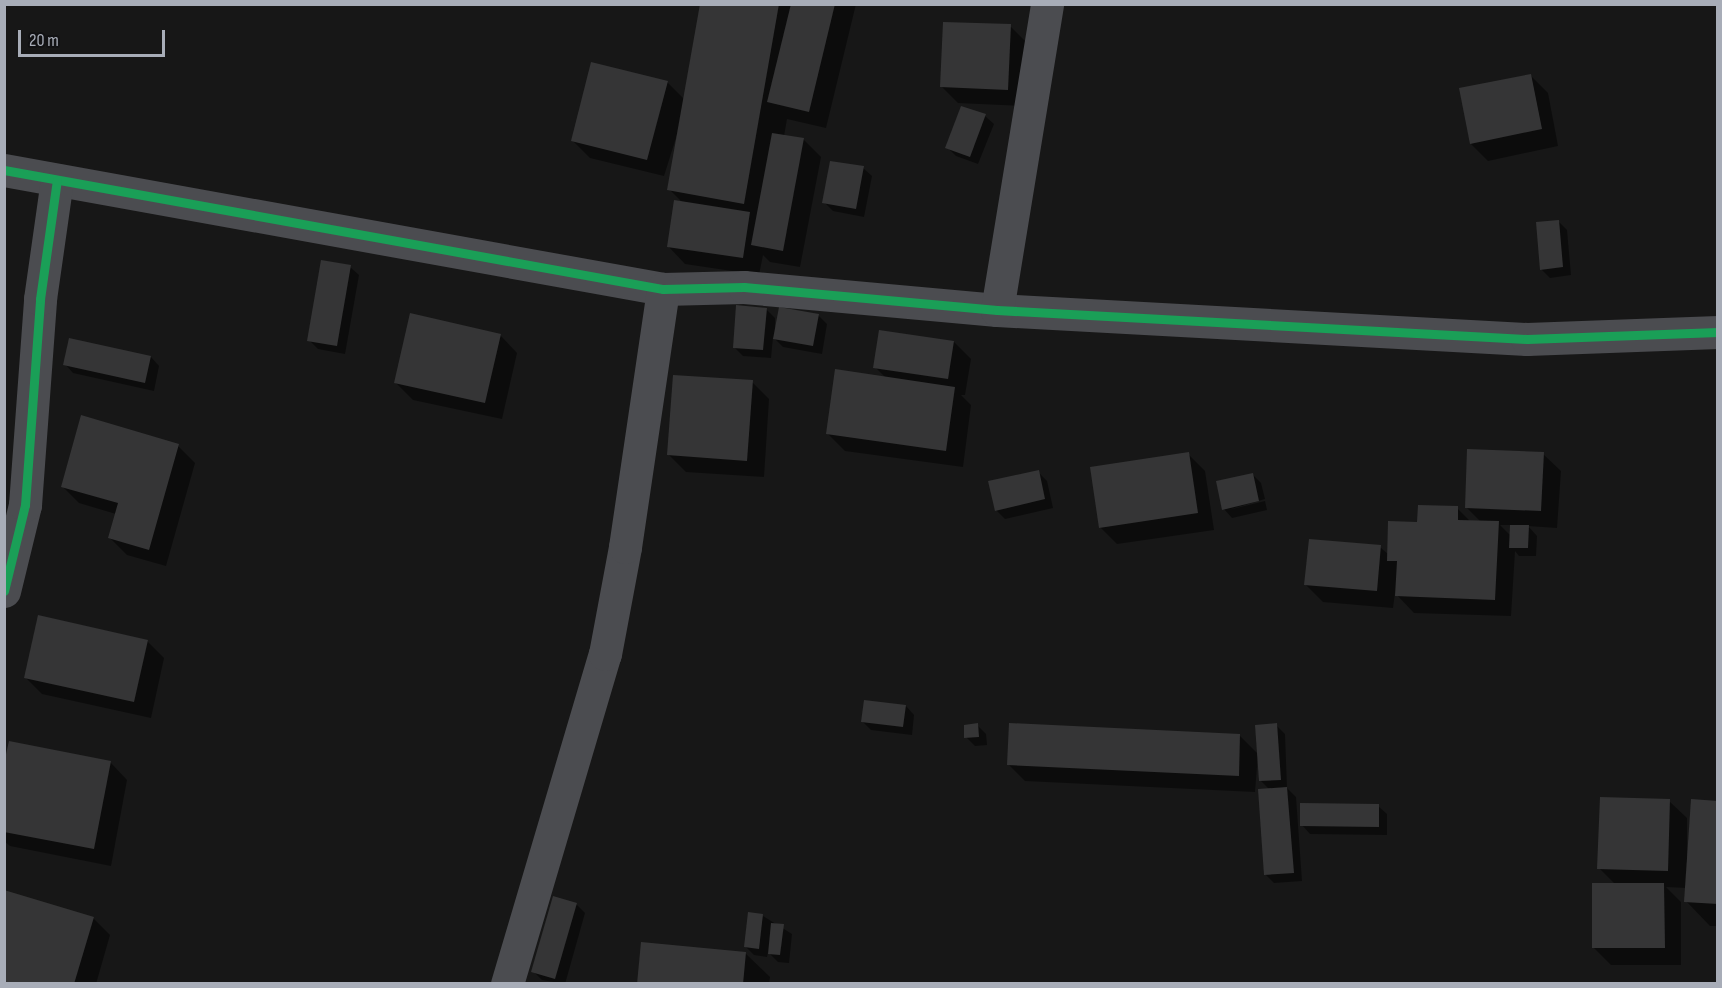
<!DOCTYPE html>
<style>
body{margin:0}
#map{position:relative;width:1722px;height:988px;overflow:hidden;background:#171717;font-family:"Sofia Sans Condensed",sans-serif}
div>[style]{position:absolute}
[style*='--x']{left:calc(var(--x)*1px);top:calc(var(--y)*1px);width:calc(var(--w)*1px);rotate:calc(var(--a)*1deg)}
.shadow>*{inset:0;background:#0007}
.building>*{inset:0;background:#353536}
.minor>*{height:33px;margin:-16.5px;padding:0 16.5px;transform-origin:16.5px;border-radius:16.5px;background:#4b4c50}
.cycleway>*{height:9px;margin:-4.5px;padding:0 4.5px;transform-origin:4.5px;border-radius:4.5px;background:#1a9f57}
span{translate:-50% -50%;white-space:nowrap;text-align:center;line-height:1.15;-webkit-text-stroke:4.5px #111113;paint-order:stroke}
.frame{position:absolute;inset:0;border:6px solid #a8adb8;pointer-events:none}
.scale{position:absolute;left:18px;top:30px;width:147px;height:27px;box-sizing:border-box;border:3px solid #a8adb8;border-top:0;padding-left:8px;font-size:18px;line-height:21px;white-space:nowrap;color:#a8adb8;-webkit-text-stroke:4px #111113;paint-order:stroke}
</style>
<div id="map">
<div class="shadow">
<div style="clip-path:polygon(701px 4px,856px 4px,826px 128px,787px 119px,784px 136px,803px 139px,821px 157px,800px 267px,770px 262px,763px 255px,759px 275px,685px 264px,668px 246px,683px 203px,669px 189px,680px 125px,664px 176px,590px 158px,572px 140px,667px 82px,685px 100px)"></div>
<div style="clip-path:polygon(1010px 26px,1027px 43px,1025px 106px,958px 103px,941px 86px)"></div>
<div style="clip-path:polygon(1531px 76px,1548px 93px,1558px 146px,1488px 161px,1471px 144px)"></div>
<div style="clip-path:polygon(985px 116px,994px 124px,978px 164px,956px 156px,947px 147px)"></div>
<div style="clip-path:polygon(863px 168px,872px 176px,864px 217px,833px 211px,824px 202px)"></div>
<div style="clip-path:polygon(1558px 221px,1567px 230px,1571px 275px,1550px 278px,1541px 269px)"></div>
<div style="clip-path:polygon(350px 267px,359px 275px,345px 354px,318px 349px,309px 340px)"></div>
<div style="clip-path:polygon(766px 309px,775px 318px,775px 335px,818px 315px,827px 324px,822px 354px,783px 347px,773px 337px,771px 358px,743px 356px,734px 347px)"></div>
<div style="clip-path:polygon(500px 335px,517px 353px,502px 419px,413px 400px,395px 382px)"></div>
<div style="clip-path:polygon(70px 340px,151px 357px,159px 366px,154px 391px,73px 373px,65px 364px)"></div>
<div style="clip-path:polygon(954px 342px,971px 359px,965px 395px,961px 395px,971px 405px,963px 467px,845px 451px,828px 434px,886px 378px,875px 367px)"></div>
<div style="clip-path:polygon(752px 382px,769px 399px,764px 477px,686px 472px,669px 455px)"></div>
<div style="clip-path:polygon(178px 446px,195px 463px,166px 566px,127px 555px,110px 538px,116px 514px,79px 503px,62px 486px)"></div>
<div style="clip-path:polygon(1188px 454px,1205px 471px,1214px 530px,1117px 544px,1100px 527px)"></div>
<div style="clip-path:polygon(evenodd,1543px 454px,1561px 471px,1557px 528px,1528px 526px,1537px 536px,1536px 556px,1519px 556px,1515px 551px,1511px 616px,1414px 613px,1395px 593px,1393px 608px,1323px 602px,1306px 585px,1380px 547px,1389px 555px,1418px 523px,1457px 508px,1471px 522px,1481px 522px,1466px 507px,1543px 454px,1500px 525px,1512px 525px,1511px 536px,1500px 525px)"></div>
<div style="clip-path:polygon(1038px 472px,1047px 481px,1053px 508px,1005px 519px,996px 510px)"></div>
<div style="clip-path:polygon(1253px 475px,1261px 483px,1265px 499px,1228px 510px,1265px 501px,1267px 510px,1232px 518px,1224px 509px)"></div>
<div style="clip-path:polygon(147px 641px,164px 658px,151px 718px,42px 694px,25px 677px)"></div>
<div style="clip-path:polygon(906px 706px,914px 715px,912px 735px,871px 730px,862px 721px)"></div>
<div style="clip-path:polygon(977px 725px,986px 734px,987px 745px,975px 746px,966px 737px)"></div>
<div style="clip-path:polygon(1276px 725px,1285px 734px,1287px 788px,1296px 797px,1302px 881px,1274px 883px,1265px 874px,1270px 790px,1261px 781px)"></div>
<div style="clip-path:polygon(1239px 735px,1258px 754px,1255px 792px,1025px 781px,1008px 764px)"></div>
<div style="clip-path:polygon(110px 762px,127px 780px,111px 866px,10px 846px,4px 841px,4px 770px)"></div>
<div style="clip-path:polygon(1669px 801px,1687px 818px,1687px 876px,1718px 803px,1718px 926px,1710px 926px,1686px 901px,1687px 888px,1666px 887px,1681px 902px,1681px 965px,1611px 965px,1594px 948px,1616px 885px,1599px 868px)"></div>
<div style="clip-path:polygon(1378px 806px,1387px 814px,1387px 835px,1310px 834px,1302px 825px)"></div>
<div style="clip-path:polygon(576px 904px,585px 913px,565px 984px,542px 980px,533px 971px)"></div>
<div style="clip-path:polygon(763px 916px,792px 934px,789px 963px,778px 962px,768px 952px,767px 957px,754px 955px,745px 946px)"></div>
<div style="clip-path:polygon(93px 918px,110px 935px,96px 984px,4px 984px)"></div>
<div style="clip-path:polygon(745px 953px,770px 977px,769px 984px,639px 984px)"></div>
</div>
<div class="building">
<div style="clip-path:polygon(700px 4px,779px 4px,744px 204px,667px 190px)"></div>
<div style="clip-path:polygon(791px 4px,835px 4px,809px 112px,767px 102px)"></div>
<div style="clip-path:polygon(943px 22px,1011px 24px,1008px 90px,940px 87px)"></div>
<div style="clip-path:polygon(591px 62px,668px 81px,647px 160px,571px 141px)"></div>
<div style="clip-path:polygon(1531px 74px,1542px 129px,1470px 144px,1459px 88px)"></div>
<div style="clip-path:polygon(961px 106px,986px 114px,970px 157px,945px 148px)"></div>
<div style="clip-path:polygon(772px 133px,804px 138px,783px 251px,751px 245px)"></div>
<div style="clip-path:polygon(830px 161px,864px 166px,856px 209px,822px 203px)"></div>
<div style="clip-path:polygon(674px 200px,750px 212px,743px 258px,667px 247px)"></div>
<div style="clip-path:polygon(1559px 220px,1563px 267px,1540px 270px,1536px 222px)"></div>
<div style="clip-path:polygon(321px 260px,351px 265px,337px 346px,307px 341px)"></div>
<div style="clip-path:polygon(736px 305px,767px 308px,763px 350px,733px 348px)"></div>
<div style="clip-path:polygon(779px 307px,819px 314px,813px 346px,773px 339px)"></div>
<div style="clip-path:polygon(410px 313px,501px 334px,485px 403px,394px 383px)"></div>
<div style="clip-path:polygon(879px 330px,954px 341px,948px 379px,873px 368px)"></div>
<div style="clip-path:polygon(69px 338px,151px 356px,145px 383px,63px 365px)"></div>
<div style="clip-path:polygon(835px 369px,955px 387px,946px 451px,826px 434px)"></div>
<div style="clip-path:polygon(673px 375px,753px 380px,747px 461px,667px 455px)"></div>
<div style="clip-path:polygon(81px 415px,179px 444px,149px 550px,108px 538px,118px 503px,61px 487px)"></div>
<div style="clip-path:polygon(1467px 449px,1544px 452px,1541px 511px,1465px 508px)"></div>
<div style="clip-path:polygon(1189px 452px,1198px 513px,1099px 528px,1090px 467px)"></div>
<div style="clip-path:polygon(1039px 470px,1045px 499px,995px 511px,988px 481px)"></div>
<div style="clip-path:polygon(1253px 473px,1259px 501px,1222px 510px,1216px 481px)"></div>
<div style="clip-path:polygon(1418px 505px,1458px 506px,1458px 520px,1499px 521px,1495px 600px,1395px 596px,1397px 561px,1387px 561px,1388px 521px,1417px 522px)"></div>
<div style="clip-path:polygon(1510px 525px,1529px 525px,1528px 548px,1509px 548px)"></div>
<div style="clip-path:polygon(1309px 539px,1381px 545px,1377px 591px,1304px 585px)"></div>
<div style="clip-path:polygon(38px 615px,148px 640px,134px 702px,24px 678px)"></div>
<div style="clip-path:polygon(864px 700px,906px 705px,903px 727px,861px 722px)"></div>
<div style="clip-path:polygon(978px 723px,979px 737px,964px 738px,964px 725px)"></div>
<div style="clip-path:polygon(1009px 723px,1240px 734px,1239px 776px,1007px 765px)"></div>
<div style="clip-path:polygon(1277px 723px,1281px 780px,1259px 781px,1255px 725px)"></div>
<div style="clip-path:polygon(9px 741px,111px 761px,94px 849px,4px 832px,4px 763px)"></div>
<div style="clip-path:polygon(1287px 787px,1294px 873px,1264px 875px,1258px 789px)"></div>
<div style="clip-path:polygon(1600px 797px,1670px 799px,1668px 871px,1597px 869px)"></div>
<div style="clip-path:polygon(1691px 799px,1718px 801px,1718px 904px,1684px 902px)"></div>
<div style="clip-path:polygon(1300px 803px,1379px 804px,1379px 827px,1300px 826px)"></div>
<div style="clip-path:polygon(1592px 883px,1664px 883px,1665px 948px,1592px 948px)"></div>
<div style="clip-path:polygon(4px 890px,94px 917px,74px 984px,4px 984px)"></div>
<div style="clip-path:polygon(553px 896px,577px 903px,555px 979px,531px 972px)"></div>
<div style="clip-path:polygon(748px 912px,763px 914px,759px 949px,744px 947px)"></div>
<div style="clip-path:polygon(771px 923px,784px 924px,780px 955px,768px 954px)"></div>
<div style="clip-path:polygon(641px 942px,746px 952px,743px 984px,637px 984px)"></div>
</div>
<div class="minor">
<div style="--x:4;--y:170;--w:670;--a:10.24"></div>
<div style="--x:663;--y:289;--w:81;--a:-1.4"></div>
<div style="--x:744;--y:287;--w:254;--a:5.2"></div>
<div style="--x:997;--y:310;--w:531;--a:3.13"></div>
<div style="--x:1527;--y:339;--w:191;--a:-2.1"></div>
<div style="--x:997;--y:310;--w:310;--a:-80.7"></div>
<div style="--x:4;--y:591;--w:89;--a:-76.3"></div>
<div style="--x:25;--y:505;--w:207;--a:-85.8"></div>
<div style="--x:40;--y:299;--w:120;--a:-81.9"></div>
<div style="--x:507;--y:984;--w:344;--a:-73.5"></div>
<div style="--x:605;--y:654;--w:109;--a:-79.4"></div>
<div style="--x:625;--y:547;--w:261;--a:-81.6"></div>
</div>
<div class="cycleway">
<div style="--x:4;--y:170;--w:670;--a:10.24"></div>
<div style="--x:663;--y:289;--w:81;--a:-1.4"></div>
<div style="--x:744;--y:287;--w:254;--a:5.2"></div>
<div style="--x:997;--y:310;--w:531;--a:3.13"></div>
<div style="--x:1527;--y:339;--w:191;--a:-2.1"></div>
<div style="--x:4;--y:591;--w:89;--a:-76.3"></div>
<div style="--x:25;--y:505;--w:207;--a:-85.8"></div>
<div style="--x:40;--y:299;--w:120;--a:-81.9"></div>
</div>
<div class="frame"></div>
<div class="scale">20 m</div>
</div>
